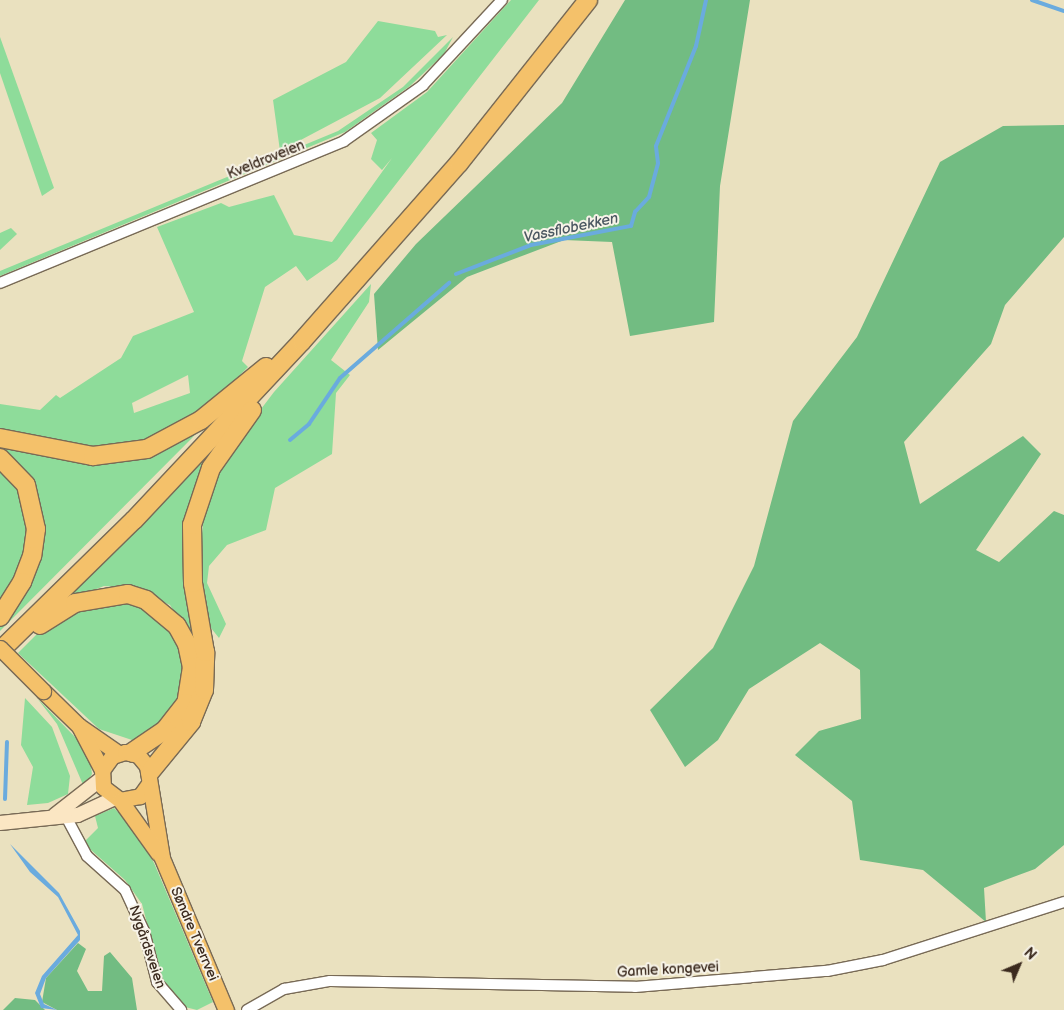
<!DOCTYPE html>
<meta charset="utf-8">
<style>
body{margin:0}
#map{position:relative;width:1064px;height:1010px;overflow:hidden;background:#eae1bf;font-family:"Balsamiq Sans",sans-serif}
div>[style]{position:absolute}
[style*='--x']{left:calc(var(--x)*1px);top:calc(var(--y)*1px);width:calc(var(--w)*1px);rotate:calc(var(--a)*1deg)}
.green>*{inset:0;background:#8edc9a}
.forest>*{inset:0;background:#72bc82}
.water>*{inset:0;background:#6aabde}
.stream>*{height:4px;margin:-2px;padding:0 2px;transform-origin:2px;border-radius:2px;background:#6aabde}
.roads{filter:drop-shadow(1px 0 #786a56) drop-shadow(-1px 0 #786a56) drop-shadow(0 1px #786a56) drop-shadow(0 -1px #786a56)}
.street>*{height:10px;margin:-5px;padding:0 5px;transform-origin:5px;border-radius:5px;background:#fff}
.secondary>*{height:14px;margin:-7px;padding:0 7px;transform-origin:7px;border-radius:7px;background:#fbe6c3}
.primary>*{height:15px;margin:-7.5px;padding:0 7.5px;transform-origin:7.5px;border-radius:7.5px;background:#f4c16a}
.highway>*{height:18px;margin:-9px;padding:0 9px;transform-origin:9px;border-radius:9px;background:#f4c16a}
.bridges{filter:drop-shadow(1px 0 #786a56) drop-shadow(-1px 0 #786a56) drop-shadow(0 1px #786a56) drop-shadow(0 -1px #786a56)}
.primary-bridge>*{height:15px;margin:-7.5px;padding:0 7.5px;transform-origin:7.5px;border-radius:7.5px;background:#f4c16a}
span{translate:-50% -50%;white-space:nowrap;text-align:center;line-height:1.15;-webkit-text-stroke:4px #f7f3e8;paint-order:stroke}
.street-label{font-size:14px;color:#3b2a1e}
.water-label{font-size:15px;color:#4b5761;font-style:italic}
.north{position:absolute;left:994px;top:940px;width:50px;height:50px;-webkit-text-stroke:4px #f7f3e8;paint-order:stroke;rotate:45deg;font-size:14px;font-weight:700;line-height:20px;text-align:center;color:#3b2a1e}
.north::after{content:'';display:block;margin:auto;width:18px;height:22px;background:#3b2a1e;clip-path:polygon(50% 0,100% 100%,50% 72%,0 100%)}
</style>
<div id="map">
<div class="green">
<div style="clip-path:polygon(evenodd,511px 0,539px 0,337px 260px,307px 281px,296px 266px,265px 287px,242px 361px,248px 367px,215px 400px,168px 432px,145px 441px,98px 448px,0 430px,0 404px,40px 410px,56px 395px,60px 398px,121px 358px,133px 336px,194px 312px,157px 227px,221px 203px,229px 207px,274px 195px,294px 235px,332px 242px,392px 158px,382px 170px,371px 159px,377px 140px,371px 133px,427px 92px,511px 0,188px 375px,190px 393px,134px 413px,132px 403px,188px 375px)"></div>
<div style="clip-path:polygon(378px 21px,435px 31px,438px 37px,447px 35px,380px 98px,280px 151px,273px 100px,346px 62px)"></div>
<div style="clip-path:polygon(0 37px,54px 188px,42px 196px,0 73px)"></div>
<div style="clip-path:polygon(453px 37px,444px 54px,410px 86px,345px 132px,0 276px,0 271px,338px 131px,403px 87px)"></div>
<div style="clip-path:polygon(11px 228px,17px 234px,0 250px,0 233px)"></div>
<div style="clip-path:polygon(371px 284px,369px 302px,331px 360px,350px 375px,336px 393px,332px 454px,275px 488px,266px 530px,227px 545px,209px 566px,207px 583px,226px 624px,219px 638px,207px 623px,198px 570px,207px 489px,230px 450px,274px 392px)"></div>
<div style="clip-path:polygon(206px 422px,192px 438px,0 631px,0 623px,32px 573px,29px 477px,0 450px,0 442px,95px 459px)"></div>
<div style="clip-path:polygon(227px 432px,209px 460px,189px 511px,199px 638px,193px 642px,170px 605px,133px 588px,104px 586px,62px 603px)"></div>
<div style="clip-path:polygon(0 466px,27px 499px,28px 551px,0 607px)"></div>
<div style="clip-path:polygon(128px 601px,140px 605px,179px 639px,186px 674px,175px 710px,135px 741px,99px 729px,18px 653px,41px 630px,89px 604px)"></div>
<div style="clip-path:polygon(25px 698px,52px 727px,70px 776px,68px 794px,48px 803px,27px 805px,33px 767px,21px 745px)"></div>
<div style="clip-path:polygon(37px 698px,76px 738px,90px 758px,92px 774px,84px 787px,57px 724px)"></div>
<div style="clip-path:polygon(114px 808px,133px 827px,154px 863px,213px 1002px,197px 1010px,185px 1007px,162px 981px,142px 904px,125px 880px,83px 843px,98px 828px,95px 816px)"></div>
</div>
<div class="forest">
<div style="clip-path:polygon(625px 0,750px 0,720px 186px,714px 322px,630px 336px,612px 242px,564px 240px,467px 277px,378px 350px,374px 294px,416px 244px,562px 103px)"></div>
<div style="clip-path:polygon(1064px 125px,1064px 237px,1005px 305px,991px 344px,904px 442px,920px 504px,1023px 436px,1041px 454px,976px 550px,999px 562px,1054px 511px,1064px 515px,1064px 845px,1035px 869px,984px 888px,986px 922px,923px 870px,860px 860px,852px 801px,795px 755px,819px 731px,861px 719px,860px 670px,820px 643px,749px 689px,718px 740px,685px 767px,650px 710px,713px 648px,754px 566px,793px 421px,857px 337px,940px 162px,1003px 126px)"></div>
<div style="clip-path:polygon(78px 943px,86px 949px,77px 971px,88px 991px,102px 991px,104px 956px,110px 952px,132px 978px,137px 1010px,57px 1010px,42px 1002px,46px 978px)"></div>
<div style="clip-path:polygon(15px 998px,35px 1000px,45px 1010px,3px 1010px)"></div>
</div>
<div class="water">
<div style="clip-path:polygon(10px 844px,59px 893px,80px 931px,80px 940px,46px 978px,40px 994px,44px 1004px,57px 1010px,41px 1008px,35px 993px,42px 976px,78px 935px,58px 897px,30px 872px)"></div>
</div>
<div class="stream">
<div style="--x:1032;--y:0;--w:34;--a:19"></div>
<div style="--x:456;--y:274;--w:80;--a:-21.1"></div>
<div style="--x:531;--y:245;--w:102;--a:-10.8"></div>
<div style="--x:631;--y:226;--w:15;--a:-74"></div>
<div style="--x:635;--y:212;--w:21;--a:-47"></div>
<div style="--x:649;--y:197;--w:35;--a:-75"></div>
<div style="--x:658;--y:163;--w:17;--a:-97"></div>
<div style="--x:656;--y:146;--w:108;--a:-68.2"></div>
<div style="--x:696;--y:46;--w:47;--a:-77.7"></div>
<div style="--x:290;--y:440;--w:25;--a:-40"></div>
<div style="--x:309;--y:424;--w:55;--a:-56"></div>
<div style="--x:340;--y:378;--w:145;--a:-41.1"></div>
<div style="--x:5;--y:799;--w:57;--a:-88"></div>
</div>
<div class="roads">
<div class="street">
<div style="--x:0;--y:283;--w:372;--a:-22.4"></div>
<div style="--x:344;--y:141;--w:97;--a:-35.3"></div>
<div style="--x:423;--y:85;--w:116;--a:-47.1"></div>
<div style="--x:63;--y:811;--w:51;--a:61.9"></div>
<div style="--x:87;--y:856;--w:51;--a:41.8"></div>
<div style="--x:125;--y:890;--w:45;--a:65.1"></div>
<div style="--x:144;--y:931;--w:53;--a:75.7"></div>
<div style="--x:157;--y:982;--w:37;--a:49"></div>
<div style="--x:247;--y:1010;--w:43;--a:-29.6"></div>
<div style="--x:284;--y:989;--w:47;--a:-9.9"></div>
<div style="--x:330;--y:981;--w:305;--a:1.1"></div>
<div style="--x:635;--y:987;--w:193;--a:-4.8"></div>
<div style="--x:827;--y:971;--w:57;--a:-11.1"></div>
<div style="--x:883;--y:960;--w:190;--a:-17.8"></div>
</div>
<div class="secondary">
<div style="--x:55;--y:815;--w:58;--a:-38"></div>
<div style="--x:0;--y:823;--w:78;--a:-5.9"></div>
<div style="--x:78;--y:815;--w:41;--a:-24.7"></div>
</div>
<div class="primary">
<div style="--x:43;--y:691;--w:50;--a:44.2"></div>
<div style="--x:79;--y:726;--w:47;--a:34.7"></div>
<div style="--x:79;--y:726;--w:50;--a:62.4"></div>
<div style="--x:148;--y:785;--w:14;--a:126"></div>
<div style="--x:140;--y:796;--w:20;--a:169"></div>
<div style="--x:120;--y:800;--w:21;--a:-143"></div>
<div style="--x:103;--y:787;--w:17;--a:-93"></div>
<div style="--x:102;--y:770;--w:17;--a:-54"></div>
<div style="--x:112;--y:756;--w:14;--a:-17"></div>
<div style="--x:125;--y:752;--w:13;--a:13"></div>
<div style="--x:138;--y:755;--w:14;--a:51"></div>
<div style="--x:147;--y:766;--w:93;--a:80.7"></div>
<div style="--x:162;--y:858;--w:165;--a:67.2"></div>
<div style="--x:120;--y:800;--w:65;--a:54.4"></div>
</div>
<div class="highway">
<div style="--x:0;--y:438;--w:95;--a:11"></div>
<div style="--x:93;--y:456;--w:54;--a:-7.4"></div>
<div style="--x:147;--y:449;--w:61;--a:-28.2"></div>
<div style="--x:201;--y:420;--w:84;--a:-39.2"></div>
<div style="--x:0;--y:458;--w:37;--a:46"></div>
<div style="--x:26;--y:485;--w:45;--a:77.2"></div>
<div style="--x:36;--y:529;--w:27;--a:98"></div>
<div style="--x:32;--y:556;--w:28;--a:111"></div>
<div style="--x:22;--y:582;--w:41;--a:122.2"></div>
<div style="--x:40;--y:625;--w:41;--a:-32.2"></div>
<div style="--x:75;--y:603;--w:54;--a:-9.6"></div>
<div style="--x:128;--y:594;--w:19;--a:18"></div>
<div style="--x:146;--y:600;--w:40;--a:40"></div>
<div style="--x:177;--y:626;--w:21;--a:61"></div>
<div style="--x:187;--y:644;--w:24;--a:78"></div>
<div style="--x:192;--y:667;--w:36;--a:99"></div>
<div style="--x:186;--y:703;--w:34;--a:128"></div>
<div style="--x:165;--y:730;--w:40;--a:146"></div>
<div style="--x:0;--y:651;--w:187;--a:-44.4"></div>
<div style="--x:134;--y:520;--w:245;--a:-46.8"></div>
<div style="--x:302;--y:341;--w:237;--a:-48.6"></div>
<div style="--x:459;--y:163;--w:208;--a:-51.6"></div>
<div style="--x:150;--y:772;--w:65;--a:-50.6"></div>
<div style="--x:191;--y:722;--w:35;--a:-68"></div>
<div style="--x:204;--y:690;--w:38;--a:-88"></div>
<div style="--x:205;--y:652;--w:70;--a:-99.9"></div>
<div style="--x:193;--y:583;--w:58;--a:-91"></div>
<div style="--x:192;--y:525;--w:60;--a:-71.6"></div>
<div style="--x:211;--y:468;--w:71;--a:-54.7"></div>
</div>
</div>
<div class="bridges">
<div class="primary-bridge">
<div style="--x:0;--y:648;--w:61;--a:45"></div>
</div>
</div>
<div class="street-label">
<span style="left:266px;top:160px;rotate:-22deg">Kveldroveien</span>
<span style="left:194px;top:934px;rotate:67deg">Søndre Tverrvei</span>
<span style="left:147px;top:947px;rotate:71deg">Nygårdsveien</span>
<span style="left:668px;top:970px;rotate:-3deg">Gamle kongevei</span>
</div>
<div class="water-label">
<span style="left:571px;top:228px;rotate:-12deg">Vassflobekken</span>
</div>
<div class="north">N</div>
</div>
